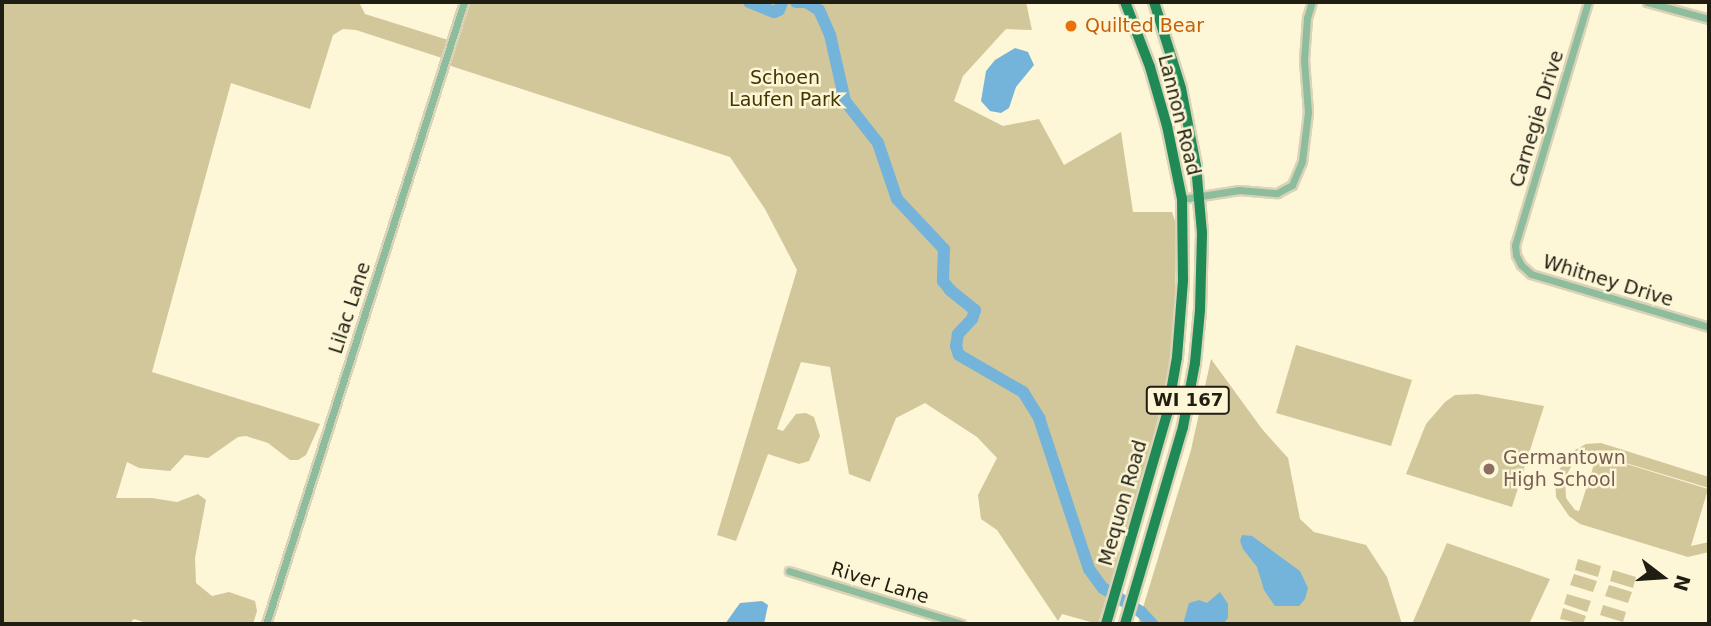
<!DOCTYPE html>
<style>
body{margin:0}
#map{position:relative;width:1711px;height:626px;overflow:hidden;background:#fdf6d7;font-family:"DejaVu Sans",sans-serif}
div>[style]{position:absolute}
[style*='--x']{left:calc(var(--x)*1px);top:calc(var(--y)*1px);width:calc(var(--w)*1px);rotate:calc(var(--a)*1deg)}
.green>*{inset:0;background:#d1c79a}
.water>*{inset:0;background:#74b3da}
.river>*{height:12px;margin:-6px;padding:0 6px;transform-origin:6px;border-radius:6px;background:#74b3da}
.roads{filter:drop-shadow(2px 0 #dad3b8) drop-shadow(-2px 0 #dad3b8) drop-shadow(0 2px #dad3b8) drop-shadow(0 -2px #dad3b8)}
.street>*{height:7px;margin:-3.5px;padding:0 3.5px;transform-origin:3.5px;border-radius:3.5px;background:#8ebd9e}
.primary>*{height:10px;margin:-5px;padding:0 5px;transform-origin:5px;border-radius:5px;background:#208a56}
.dots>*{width:19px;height:19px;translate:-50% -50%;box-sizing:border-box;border:4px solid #fdf6d7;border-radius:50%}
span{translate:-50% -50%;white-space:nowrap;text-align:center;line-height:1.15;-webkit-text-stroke:5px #fdf6d7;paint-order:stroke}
.shield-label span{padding:2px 5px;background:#fdf6d7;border:2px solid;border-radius:5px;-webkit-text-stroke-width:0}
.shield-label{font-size:18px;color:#201e13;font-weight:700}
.food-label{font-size:19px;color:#c56008}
.left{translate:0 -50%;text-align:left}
.park-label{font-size:19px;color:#413700}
.street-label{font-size:19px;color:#201e13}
.education-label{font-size:19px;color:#785e54}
.frame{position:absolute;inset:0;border:4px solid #201e13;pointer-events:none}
.north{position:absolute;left:1627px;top:542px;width:70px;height:70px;-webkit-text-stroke:5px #fdf6d7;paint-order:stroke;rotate:107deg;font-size:19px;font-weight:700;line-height:28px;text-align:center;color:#201e13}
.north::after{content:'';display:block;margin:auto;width:24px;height:32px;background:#201e13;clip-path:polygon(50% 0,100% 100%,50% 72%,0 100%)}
</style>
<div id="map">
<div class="green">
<div style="clip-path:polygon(2px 2px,359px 2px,365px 14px,448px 40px,442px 58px,356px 30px,343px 29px,333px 35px,310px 109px,231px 83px,152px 372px,320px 424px,306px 455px,298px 460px,290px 460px,268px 443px,246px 436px,238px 437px,208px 458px,185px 455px,170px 471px,139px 468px,127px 462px,116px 498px,152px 498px,177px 502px,198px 494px,206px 500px,195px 558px,196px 583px,212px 596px,229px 592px,255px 601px,257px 611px,253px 624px,150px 624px,134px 619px,129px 624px,2px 624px)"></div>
<div style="clip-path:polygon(468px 2px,1026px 2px,1032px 30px,1006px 29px,963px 76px,954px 101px,1003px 126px,1039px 119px,1064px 165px,1121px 132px,1133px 212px,1172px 212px,1176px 224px,1175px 325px,1168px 379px,1135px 508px,1127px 527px,1122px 527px,1115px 548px,1120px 553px,1098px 624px,1062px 614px,1058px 621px,997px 530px,981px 519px,978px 495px,997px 458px,977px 437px,925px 403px,896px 418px,870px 482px,849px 474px,830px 367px,801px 362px,777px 429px,783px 431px,796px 414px,806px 413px,814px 417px,820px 436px,809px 461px,799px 464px,768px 454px,736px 541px,717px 535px,797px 270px,765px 209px,730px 157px,448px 65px)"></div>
<div style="clip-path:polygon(1296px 345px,1412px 380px,1391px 446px,1276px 413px)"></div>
<div style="clip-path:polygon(1211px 359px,1262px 429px,1288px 458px,1300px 519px,1314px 532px,1366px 545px,1387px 577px,1402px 624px,1138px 624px,1191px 450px)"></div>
<div style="clip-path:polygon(1477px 394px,1544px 406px,1512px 507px,1406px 474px,1426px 424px,1445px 402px,1455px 395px)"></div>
<div style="clip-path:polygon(1601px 443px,1709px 477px,1709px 488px,1592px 453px,1573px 463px,1565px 478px,1566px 498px,1575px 510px,1579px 511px,1597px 455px,1708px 489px,1691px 546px,1709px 542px,1709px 552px,1688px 557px,1580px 524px,1569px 516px,1556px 497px,1555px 479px,1558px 471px,1575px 450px,1586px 444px)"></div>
<div style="clip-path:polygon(1447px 543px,1550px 579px,1529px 624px,1412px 624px)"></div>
<div style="clip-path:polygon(1578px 559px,1601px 566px,1598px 577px,1575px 570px)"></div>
<div style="clip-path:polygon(1613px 570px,1636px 577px,1633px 588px,1610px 581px)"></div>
<div style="clip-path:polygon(1574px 574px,1597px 581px,1593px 592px,1570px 585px)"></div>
<div style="clip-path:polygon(1609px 585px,1632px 592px,1628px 603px,1605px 596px)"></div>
<div style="clip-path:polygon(1567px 594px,1591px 601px,1587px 612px,1564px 604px)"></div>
<div style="clip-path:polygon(1603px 605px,1626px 612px,1623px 622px,1600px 615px)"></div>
<div style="clip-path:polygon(1563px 608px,1586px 616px,1583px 624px,1560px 619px)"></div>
</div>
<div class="water">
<div style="clip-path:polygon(1015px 48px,1028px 52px,1034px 65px,1016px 87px,1009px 108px,1001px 113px,990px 111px,981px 101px,986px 71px,995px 60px)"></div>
<div style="clip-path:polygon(1242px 535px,1252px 536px,1300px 571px,1308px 588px,1305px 599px,1299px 606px,1275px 606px,1264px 590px,1257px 567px,1243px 549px,1240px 541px)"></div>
<div style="clip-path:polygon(1220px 592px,1228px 604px,1228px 618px,1223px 624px,1183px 624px,1189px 603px,1199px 600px,1207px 603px)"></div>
<div style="clip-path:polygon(762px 601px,768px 605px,764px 624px,725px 624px,740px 603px)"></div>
</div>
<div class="river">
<div style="--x:749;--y:2;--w:27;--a:22"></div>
<div style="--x:774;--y:12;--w:5;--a:-22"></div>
<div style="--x:779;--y:10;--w:9;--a:-69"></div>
<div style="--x:796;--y:2;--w:10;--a:0"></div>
<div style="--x:806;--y:2;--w:15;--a:32"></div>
<div style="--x:819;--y:10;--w:27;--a:66"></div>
<div style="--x:830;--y:35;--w:68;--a:77.2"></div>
<div style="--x:845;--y:101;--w:53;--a:51.8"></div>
<div style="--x:878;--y:143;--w:59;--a:71.3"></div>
<div style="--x:897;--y:199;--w:69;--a:46.8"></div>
<div style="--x:944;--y:249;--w:32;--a:92"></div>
<div style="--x:943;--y:281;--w:11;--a:52"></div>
<div style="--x:950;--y:290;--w:32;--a:39"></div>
<div style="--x:975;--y:310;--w:9;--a:108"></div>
<div style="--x:972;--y:319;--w:21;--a:133"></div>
<div style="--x:958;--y:334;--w:12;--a:99"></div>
<div style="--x:956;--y:346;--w:9;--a:72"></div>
<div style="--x:959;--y:355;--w:74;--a:30"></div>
<div style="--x:1023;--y:392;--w:31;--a:58"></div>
<div style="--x:1039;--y:418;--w:159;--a:71.7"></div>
<div style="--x:1089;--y:569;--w:24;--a:54"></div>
<div style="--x:1103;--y:588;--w:45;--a:32.3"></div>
<div style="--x:1141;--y:612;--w:16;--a:47"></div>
</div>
<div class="roads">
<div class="street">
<div style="--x:1588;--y:2;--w:254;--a:106.7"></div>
<div style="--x:1515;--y:245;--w:10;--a:84"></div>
<div style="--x:1516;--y:255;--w:11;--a:63"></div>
<div style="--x:1521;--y:265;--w:13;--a:42"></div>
<div style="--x:1531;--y:274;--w:186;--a:16.6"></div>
<div style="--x:1647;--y:2;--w:64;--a:15.3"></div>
<div style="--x:1182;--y:199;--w:58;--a:-9"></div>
<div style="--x:1239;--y:190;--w:38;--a:5"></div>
<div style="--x:1277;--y:193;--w:17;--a:-28"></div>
<div style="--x:1292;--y:185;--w:26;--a:-67"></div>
<div style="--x:1302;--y:161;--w:49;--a:-83"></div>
<div style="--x:1308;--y:112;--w:52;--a:-94.4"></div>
<div style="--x:1304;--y:60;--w:42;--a:-85.9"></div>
<div style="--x:1307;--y:18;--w:17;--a:-73"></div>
<div style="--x:789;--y:571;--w:180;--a:17.1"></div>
<div style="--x:266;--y:624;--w:653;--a:-72.34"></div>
</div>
<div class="primary">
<div style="--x:1106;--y:624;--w:219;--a:-73.8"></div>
<div style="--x:1167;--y:414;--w:58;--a:-80"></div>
<div style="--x:1177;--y:357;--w:77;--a:-85.5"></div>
<div style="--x:1183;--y:280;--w:81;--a:-90.7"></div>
<div style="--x:1182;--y:199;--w:75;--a:-101.6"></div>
<div style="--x:1167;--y:126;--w:61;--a:-106.1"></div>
<div style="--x:1150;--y:67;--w:70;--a:-111"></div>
<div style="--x:1125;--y:624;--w:205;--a:-73.6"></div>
<div style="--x:1183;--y:427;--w:65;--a:-79.4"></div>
<div style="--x:1195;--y:363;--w:53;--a:-84.6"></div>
<div style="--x:1200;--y:310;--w:77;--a:-88.5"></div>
<div style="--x:1202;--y:233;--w:67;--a:-95.1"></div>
<div style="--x:1196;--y:166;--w:79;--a:-100.9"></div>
<div style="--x:1181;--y:88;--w:90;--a:-107.4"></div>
</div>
</div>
<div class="dots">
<div style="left:1071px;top:26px;background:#e8710a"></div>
<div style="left:1489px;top:469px;background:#8d6e63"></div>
</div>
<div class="shield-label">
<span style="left:1188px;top:400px">WI 167</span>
</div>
<div class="food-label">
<span class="left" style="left:1085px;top:26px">Quilted Bear</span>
</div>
<div class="park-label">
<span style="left:785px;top:89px">Schoen<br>Laufen Park</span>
</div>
<div class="street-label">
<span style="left:1179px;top:115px;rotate:76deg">Lannon Road</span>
<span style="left:1537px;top:119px;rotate:-73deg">Carnegie Drive</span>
<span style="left:1608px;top:281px;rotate:17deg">Whitney Drive</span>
<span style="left:350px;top:308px;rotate:-72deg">Lilac Lane</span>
<span style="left:1123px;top:503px;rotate:-74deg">Mequon Road</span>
<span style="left:880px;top:583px;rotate:17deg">River Lane</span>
</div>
<div class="education-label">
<span class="left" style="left:1503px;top:469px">Germantown<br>High School</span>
</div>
<div class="frame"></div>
<div class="north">N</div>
</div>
